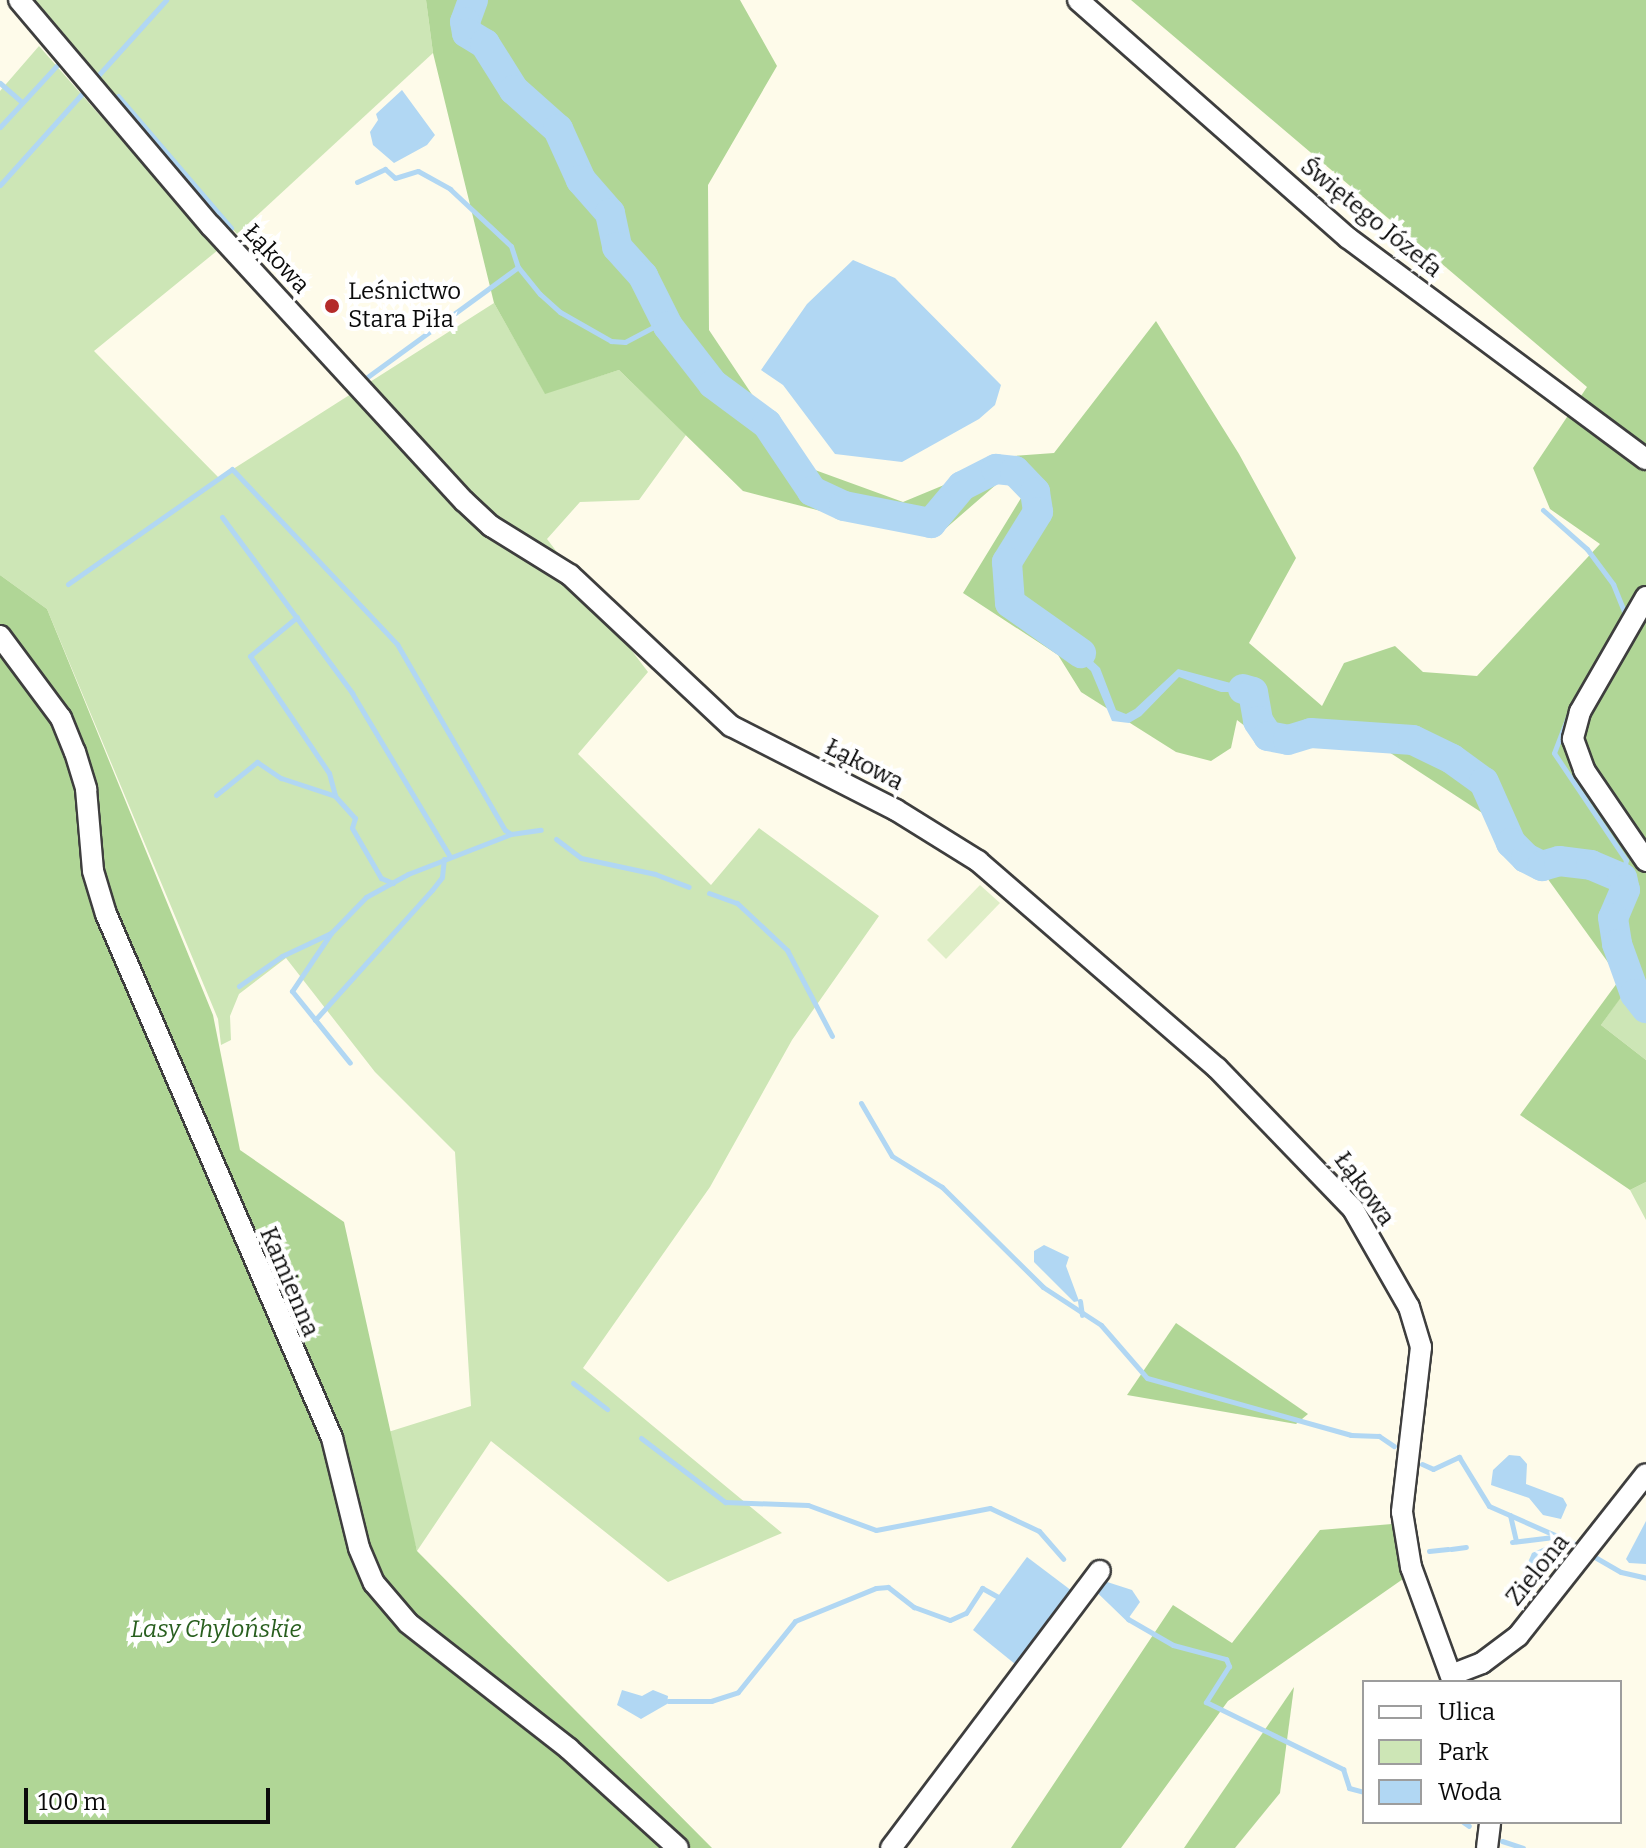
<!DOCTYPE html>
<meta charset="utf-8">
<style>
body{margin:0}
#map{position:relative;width:1646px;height:1848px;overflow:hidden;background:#fefbea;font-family:Bitter,serif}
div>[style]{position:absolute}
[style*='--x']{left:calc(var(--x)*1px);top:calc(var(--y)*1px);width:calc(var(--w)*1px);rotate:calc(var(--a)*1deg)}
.green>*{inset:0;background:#cde6b6}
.forest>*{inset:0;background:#b0d696}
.pitch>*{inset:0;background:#dfeec7}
.water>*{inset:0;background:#b1d7f3}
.stream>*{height:5px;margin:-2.5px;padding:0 2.5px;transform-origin:2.5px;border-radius:2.5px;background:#b1d7f3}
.river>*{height:30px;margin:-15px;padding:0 15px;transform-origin:15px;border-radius:15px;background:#b1d7f3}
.roads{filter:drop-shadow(2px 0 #3e3e3e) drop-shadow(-2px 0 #3e3e3e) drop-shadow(0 2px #3e3e3e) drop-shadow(0 -2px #3e3e3e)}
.street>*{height:20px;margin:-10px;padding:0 10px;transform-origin:10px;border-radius:10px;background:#fff}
.dots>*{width:22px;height:22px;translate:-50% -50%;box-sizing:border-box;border:4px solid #fff;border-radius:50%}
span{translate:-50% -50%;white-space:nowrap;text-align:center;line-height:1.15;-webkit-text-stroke:8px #fff;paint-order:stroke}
.street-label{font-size:24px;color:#0b0b0b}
.poi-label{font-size:24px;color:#0b0b0b}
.left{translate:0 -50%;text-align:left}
.park-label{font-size:24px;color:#295f1f;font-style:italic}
.legend{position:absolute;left:1362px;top:1680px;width:260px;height:144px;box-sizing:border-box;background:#fff;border:2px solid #9d9d9d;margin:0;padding:10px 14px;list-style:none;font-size:24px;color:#0b0b0b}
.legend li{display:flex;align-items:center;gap:16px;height:40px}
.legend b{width:40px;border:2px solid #9d9d9d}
.scale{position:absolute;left:24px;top:1788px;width:246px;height:36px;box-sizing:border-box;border:4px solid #0b0b0b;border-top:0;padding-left:10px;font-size:24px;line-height:28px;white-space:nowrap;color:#0b0b0b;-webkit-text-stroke:6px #fff;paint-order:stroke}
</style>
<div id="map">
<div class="green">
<div style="clip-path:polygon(28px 0,426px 0,433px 53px,237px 234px)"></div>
<div style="clip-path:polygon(39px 46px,218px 250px,94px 351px,219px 478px,494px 303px,545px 393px,619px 370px,686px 435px,639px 500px,580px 502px,547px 539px,648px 672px,578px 754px,711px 885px,759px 828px,879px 916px,792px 1040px,710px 1187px,583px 1368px,782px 1533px,668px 1582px,491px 1441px,417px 1551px,385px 1433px,471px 1406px,455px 1152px,375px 1072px,286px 958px,239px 994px,230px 1016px,231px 1040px,221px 1045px,218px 1019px,47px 609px,0 575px,0 91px)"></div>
<div style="clip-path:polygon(1622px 995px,1646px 1012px,1646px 1060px,1601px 1025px)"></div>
<div style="clip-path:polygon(1646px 1182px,1646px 1220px,1630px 1190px)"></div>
</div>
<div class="forest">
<div style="clip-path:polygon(426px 0,740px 0,777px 66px,708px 185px,709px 330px,765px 414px,815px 470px,903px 502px,1014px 456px,1054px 453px,1156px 321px,1239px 454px,1296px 558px,1249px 643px,1322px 706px,1344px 663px,1395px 646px,1423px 672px,1477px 676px,1600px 544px,1550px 509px,1533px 468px,1587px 387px,1131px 0,1646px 0,1646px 1012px,1622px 996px,1601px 1025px,1646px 1060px,1646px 1182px,1630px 1190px,1520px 1115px,1620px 979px,1516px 835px,1369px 739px,1279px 752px,1237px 720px,1231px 748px,1211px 761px,1176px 752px,1081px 692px,1058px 655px,963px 593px,1029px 485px,998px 483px,945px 529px,856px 520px,743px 491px,619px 370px,545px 394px,494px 303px,433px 53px)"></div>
<div style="clip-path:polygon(0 575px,47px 609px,213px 1015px,240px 1150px,344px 1222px,417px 1551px,712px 1848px,0 1848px)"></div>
<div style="clip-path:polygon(1176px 1323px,1237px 1365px,1308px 1414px,1296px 1424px,1127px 1395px)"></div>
<div style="clip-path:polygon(1392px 1524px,1403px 1579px,1228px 1701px,1121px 1848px,1011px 1848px,1173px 1605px,1232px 1643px,1320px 1530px)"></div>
<div style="clip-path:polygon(1294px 1687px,1280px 1793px,1235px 1848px,1184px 1848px)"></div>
</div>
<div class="pitch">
<div style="clip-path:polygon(980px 885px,1000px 903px,946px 959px,927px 940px)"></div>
</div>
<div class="water">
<div style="clip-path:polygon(402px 90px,435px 135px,427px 145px,394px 163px,373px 145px,370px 132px,378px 120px,376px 114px)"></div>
<div style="clip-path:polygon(853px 260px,895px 278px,1001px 385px,995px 405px,979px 419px,902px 462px,835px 454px,783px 385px,761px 370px,807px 304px)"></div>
<div style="clip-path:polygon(1054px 625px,1100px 668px,1116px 710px,1126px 714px,1135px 709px,1178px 669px,1257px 690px,1263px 720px,1254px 723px,1248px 692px,1221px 692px,1179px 677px,1141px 716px,1129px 723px,1112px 721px,1091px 671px,1047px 632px)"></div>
<div style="clip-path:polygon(1044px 1245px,1069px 1257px,1066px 1266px,1079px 1301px,1074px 1302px,1034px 1262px,1034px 1251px)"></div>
<div style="clip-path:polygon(1509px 1455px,1520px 1456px,1527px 1464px,1526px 1484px,1563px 1498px,1567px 1505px,1561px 1519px,1543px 1515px,1529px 1498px,1491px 1485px,1493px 1470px)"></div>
<div style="clip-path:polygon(1646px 1521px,1646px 1564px,1629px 1563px,1626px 1559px)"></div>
<div style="clip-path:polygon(1545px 1547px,1551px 1562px,1538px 1574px,1523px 1574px,1532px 1553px)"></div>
<div style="clip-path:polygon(1027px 1557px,1072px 1591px,1015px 1664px,973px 1630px)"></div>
<div style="clip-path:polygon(1101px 1580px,1132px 1590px,1140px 1602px,1128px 1619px,1096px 1588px)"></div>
<div style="clip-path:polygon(622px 1690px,642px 1696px,653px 1690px,668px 1696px,667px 1704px,641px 1719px,617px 1705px)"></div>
</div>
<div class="stream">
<div style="--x:94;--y:80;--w:108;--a:-48"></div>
<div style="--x:0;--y:83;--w:29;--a:41"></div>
<div style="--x:118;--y:96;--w:174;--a:49.4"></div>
<div style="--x:0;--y:127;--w:90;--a:-47.3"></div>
<div style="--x:357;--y:182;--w:31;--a:-25"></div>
<div style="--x:385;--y:169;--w:13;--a:42"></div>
<div style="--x:395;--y:178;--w:24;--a:-17"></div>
<div style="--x:418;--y:171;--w:37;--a:29"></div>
<div style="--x:450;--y:189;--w:83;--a:43.1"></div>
<div style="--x:511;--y:246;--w:22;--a:72"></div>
<div style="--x:518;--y:267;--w:35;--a:51"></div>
<div style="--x:540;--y:294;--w:27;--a:42"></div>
<div style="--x:560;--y:312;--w:59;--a:29.6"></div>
<div style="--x:611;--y:341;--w:14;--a:4"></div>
<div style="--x:625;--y:342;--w:45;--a:-27.7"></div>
<div style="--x:0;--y:185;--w:130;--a:-48.1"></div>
<div style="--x:366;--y:378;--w:188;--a:-36.1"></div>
<div style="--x:1543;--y:510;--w:59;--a:41.6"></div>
<div style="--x:1587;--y:549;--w:44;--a:53.4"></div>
<div style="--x:1613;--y:584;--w:31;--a:68"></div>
<div style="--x:1625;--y:613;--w:93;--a:119.6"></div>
<div style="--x:222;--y:517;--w:219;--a:53.5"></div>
<div style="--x:352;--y:693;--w:191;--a:59.1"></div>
<div style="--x:68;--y:584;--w:200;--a:-35"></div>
<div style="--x:232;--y:469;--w:241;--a:46.7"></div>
<div style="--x:397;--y:644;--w:215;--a:59.9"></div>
<div style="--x:505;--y:830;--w:7;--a:34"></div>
<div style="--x:511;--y:834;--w:30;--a:-8"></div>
<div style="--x:297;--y:617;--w:61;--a:140.3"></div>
<div style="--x:250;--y:656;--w:141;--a:56"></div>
<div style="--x:329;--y:773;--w:23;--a:75"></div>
<div style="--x:1572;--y:706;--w:50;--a:111"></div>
<div style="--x:1554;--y:753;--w:129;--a:56.1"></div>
<div style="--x:1626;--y:860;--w:18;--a:103"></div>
<div style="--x:216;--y:795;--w:53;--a:-38.8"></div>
<div style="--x:257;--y:762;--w:29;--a:34"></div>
<div style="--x:281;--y:778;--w:57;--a:18.4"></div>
<div style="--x:335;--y:796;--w:30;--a:48"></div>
<div style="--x:355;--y:818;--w:10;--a:107"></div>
<div style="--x:352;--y:828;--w:58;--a:59.9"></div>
<div style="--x:381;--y:878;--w:13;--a:23"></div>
<div style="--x:556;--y:839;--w:31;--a:37"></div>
<div style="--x:581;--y:858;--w:76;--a:12.2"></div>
<div style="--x:655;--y:874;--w:36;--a:21"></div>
<div style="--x:709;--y:893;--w:30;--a:20"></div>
<div style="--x:737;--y:903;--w:69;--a:43.2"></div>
<div style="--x:787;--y:950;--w:97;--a:62.4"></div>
<div style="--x:331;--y:933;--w:70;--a:123.9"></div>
<div style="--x:292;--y:991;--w:92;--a:51.1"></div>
<div style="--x:239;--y:986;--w:52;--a:-34.9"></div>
<div style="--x:282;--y:956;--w:54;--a:-25.1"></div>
<div style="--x:331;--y:933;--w:50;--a:-45.8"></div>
<div style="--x:366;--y:897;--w:48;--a:-28.7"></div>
<div style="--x:408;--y:874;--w:110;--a:-21.2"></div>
<div style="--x:315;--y:1020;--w:175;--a:-48"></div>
<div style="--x:432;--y:890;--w:16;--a:-52"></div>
<div style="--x:442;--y:877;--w:18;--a:-84"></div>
<div style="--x:861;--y:1103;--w:61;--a:59.7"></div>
<div style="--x:892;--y:1156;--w:59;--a:31.8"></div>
<div style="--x:942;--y:1187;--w:142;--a:44.7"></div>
<div style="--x:1043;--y:1287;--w:69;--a:33.2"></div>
<div style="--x:1101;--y:1325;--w:70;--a:49"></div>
<div style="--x:1147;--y:1378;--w:212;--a:15.6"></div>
<div style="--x:1351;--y:1435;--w:28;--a:2"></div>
<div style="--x:1379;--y:1436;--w:18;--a:34"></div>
<div style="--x:1080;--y:1301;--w:14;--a:82"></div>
<div style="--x:573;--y:1383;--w:43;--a:37.4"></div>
<div style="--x:641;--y:1438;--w:106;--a:37.3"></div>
<div style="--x:725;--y:1502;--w:83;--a:2.1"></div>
<div style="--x:808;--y:1505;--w:72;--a:20.2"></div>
<div style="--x:876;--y:1530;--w:116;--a:-10.9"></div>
<div style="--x:990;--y:1508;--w:54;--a:25.1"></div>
<div style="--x:1039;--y:1531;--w:37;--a:49"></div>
<div style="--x:1422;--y:1464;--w:12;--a:24"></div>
<div style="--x:1433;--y:1469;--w:29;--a:-25"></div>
<div style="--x:1459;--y:1457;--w:57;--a:58.5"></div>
<div style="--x:1489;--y:1506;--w:92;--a:23.8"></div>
<div style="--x:1510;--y:1515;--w:27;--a:77"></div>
<div style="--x:1512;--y:1542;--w:50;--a:-6.8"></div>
<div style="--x:1451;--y:1549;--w:15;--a:-8"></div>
<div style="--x:1429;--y:1551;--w:19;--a:-6"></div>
<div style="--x:1593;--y:1556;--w:32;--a:30"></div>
<div style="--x:1621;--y:1572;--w:26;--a:13"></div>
<div style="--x:1096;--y:1588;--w:45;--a:44.1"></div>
<div style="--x:1128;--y:1619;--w:52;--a:30"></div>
<div style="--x:1173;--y:1645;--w:55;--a:14.8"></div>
<div style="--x:1226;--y:1659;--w:8;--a:67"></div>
<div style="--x:1229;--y:1666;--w:43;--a:122.6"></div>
<div style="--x:1206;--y:1702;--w:153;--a:26.1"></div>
<div style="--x:1343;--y:1769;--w:20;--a:72"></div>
<div style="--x:1349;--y:1788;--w:16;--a:15"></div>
<div style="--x:668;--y:1701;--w:43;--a:0"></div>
<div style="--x:711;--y:1701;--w:28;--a:-18"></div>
<div style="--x:738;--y:1692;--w:91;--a:-51.2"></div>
<div style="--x:795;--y:1621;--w:87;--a:-22.2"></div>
<div style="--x:876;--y:1588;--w:12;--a:-5"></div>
<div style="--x:888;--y:1587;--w:33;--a:38"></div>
<div style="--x:914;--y:1607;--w:38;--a:20"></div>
<div style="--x:950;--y:1620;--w:17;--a:-24"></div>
<div style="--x:966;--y:1613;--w:30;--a:-57"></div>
<div style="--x:982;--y:1588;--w:18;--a:29"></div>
<div style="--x:1463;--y:1822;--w:7;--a:34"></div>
<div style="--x:1502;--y:1841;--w:22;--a:18"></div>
</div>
<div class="river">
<div style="--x:473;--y:0;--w:23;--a:110"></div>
<div style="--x:465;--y:22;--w:11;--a:80"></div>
<div style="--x:467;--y:33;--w:21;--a:31"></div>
<div style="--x:485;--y:44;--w:54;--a:57.8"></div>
<div style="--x:514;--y:90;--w:59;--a:41.6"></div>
<div style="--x:558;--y:129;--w:56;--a:65.7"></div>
<div style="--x:581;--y:180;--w:44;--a:48.7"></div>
<div style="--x:610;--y:213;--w:35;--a:78"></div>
<div style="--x:617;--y:247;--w:39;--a:48"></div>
<div style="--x:643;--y:276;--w:56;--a:63.4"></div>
<div style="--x:668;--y:326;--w:73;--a:52.2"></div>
<div style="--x:713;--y:384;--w:67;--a:36.5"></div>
<div style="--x:767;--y:424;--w:81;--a:56.1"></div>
<div style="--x:812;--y:491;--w:35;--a:25"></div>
<div style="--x:844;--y:506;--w:89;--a:11.1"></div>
<div style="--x:931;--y:523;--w:48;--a:-50"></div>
<div style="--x:962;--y:486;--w:38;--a:-27"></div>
<div style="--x:996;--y:469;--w:19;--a:6"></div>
<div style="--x:1015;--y:471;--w:29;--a:46"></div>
<div style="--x:1035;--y:492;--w:20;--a:81"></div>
<div style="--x:1038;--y:512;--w:59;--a:121.8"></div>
<div style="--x:1007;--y:562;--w:41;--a:85.8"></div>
<div style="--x:1010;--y:603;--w:87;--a:35.2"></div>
<div style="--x:1243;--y:689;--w:10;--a:17"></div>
<div style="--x:1253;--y:692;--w:29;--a:80"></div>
<div style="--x:1258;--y:721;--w:18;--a:56"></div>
<div style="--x:1268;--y:736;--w:20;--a:11"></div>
<div style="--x:1288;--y:740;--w:24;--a:-17"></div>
<div style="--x:1311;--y:733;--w:102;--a:3.9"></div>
<div style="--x:1413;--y:740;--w:43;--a:26"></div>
<div style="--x:1452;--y:759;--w:39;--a:36"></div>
<div style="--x:1484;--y:782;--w:67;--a:66.1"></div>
<div style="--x:1511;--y:843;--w:21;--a:45"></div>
<div style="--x:1526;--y:858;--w:18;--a:27"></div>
<div style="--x:1542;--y:866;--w:18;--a:-16"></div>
<div style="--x:1559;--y:861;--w:32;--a:7"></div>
<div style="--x:1591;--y:865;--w:34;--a:23"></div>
<div style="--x:1622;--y:878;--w:12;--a:76"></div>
<div style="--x:1625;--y:890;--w:30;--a:113"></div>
<div style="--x:1613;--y:918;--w:26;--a:81"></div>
<div style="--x:1617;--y:944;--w:53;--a:70.2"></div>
<div style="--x:1635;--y:994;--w:18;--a:52"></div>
</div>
<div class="roads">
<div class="street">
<div style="--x:19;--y:0;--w:297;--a:49.7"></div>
<div style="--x:211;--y:226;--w:374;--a:47.4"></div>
<div style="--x:464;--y:501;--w:37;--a:43"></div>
<div style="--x:491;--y:526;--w:93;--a:31.8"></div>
<div style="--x:570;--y:575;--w:221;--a:43.2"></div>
<div style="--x:731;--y:726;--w:185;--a:27"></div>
<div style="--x:896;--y:810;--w:97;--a:31.9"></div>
<div style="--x:978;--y:861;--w:316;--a:40.9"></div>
<div style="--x:1217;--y:1068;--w:196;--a:46"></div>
<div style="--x:1353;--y:1209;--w:113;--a:60.3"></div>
<div style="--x:1409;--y:1307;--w:42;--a:73.3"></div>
<div style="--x:1421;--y:1347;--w:166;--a:96.6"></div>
<div style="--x:1402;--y:1512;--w:56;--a:80.7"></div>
<div style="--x:1411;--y:1567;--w:122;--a:69.9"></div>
<div style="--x:1078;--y:0;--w:360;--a:41.4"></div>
<div style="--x:1348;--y:238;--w:371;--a:36.6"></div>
<div style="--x:1646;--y:597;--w:133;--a:119.9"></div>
<div style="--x:1580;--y:712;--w:28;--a:105"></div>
<div style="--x:1573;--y:739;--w:33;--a:70"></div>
<div style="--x:1584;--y:770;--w:110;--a:55.7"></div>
<div style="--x:0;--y:636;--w:102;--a:53.4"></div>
<div style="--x:61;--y:718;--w:37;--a:68"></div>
<div style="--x:75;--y:752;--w:39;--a:73"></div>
<div style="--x:86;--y:789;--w:82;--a:85.1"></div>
<div style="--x:93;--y:871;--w:45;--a:73.2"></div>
<div style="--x:106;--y:914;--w:571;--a:66.67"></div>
<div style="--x:332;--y:1438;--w:113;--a:76.2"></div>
<div style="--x:359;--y:1548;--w:38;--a:67"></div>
<div style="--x:374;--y:1583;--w:52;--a:49.6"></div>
<div style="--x:408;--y:1623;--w:204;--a:38"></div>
<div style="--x:569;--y:1749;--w:147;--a:42.2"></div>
<div style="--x:1451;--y:1675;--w:33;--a:-21"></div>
<div style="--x:1482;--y:1663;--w:45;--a:-36.9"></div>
<div style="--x:1518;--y:1636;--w:206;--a:-51.7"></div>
<div style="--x:891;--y:1848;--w:347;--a:-53"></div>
<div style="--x:1487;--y:1848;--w:26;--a:-83"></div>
</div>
</div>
<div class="dots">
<div style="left:332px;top:306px;background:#b42b2a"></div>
</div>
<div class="street-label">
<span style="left:1371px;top:218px;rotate:39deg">Świętego Józefa</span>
<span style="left:276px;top:259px;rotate:47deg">Łąkowa</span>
<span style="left:864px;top:765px;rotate:27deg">Łąkowa</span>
<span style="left:1364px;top:1189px;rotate:54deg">Łąkowa</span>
<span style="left:289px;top:1282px;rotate:67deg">Kamienna</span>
<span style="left:1538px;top:1570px;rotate:-51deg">Zielona</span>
</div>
<div class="poi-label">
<span class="left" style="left:348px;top:306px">Leśnictwo<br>Stara Piła</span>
</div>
<div class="park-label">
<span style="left:216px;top:1630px">Lasy Chylońskie</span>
</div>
<ul class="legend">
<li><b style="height:10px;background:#fff"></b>Ulica</li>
<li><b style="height:22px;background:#cde6b6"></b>Park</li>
<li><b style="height:22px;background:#b1d7f3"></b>Woda</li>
</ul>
<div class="scale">100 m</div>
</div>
